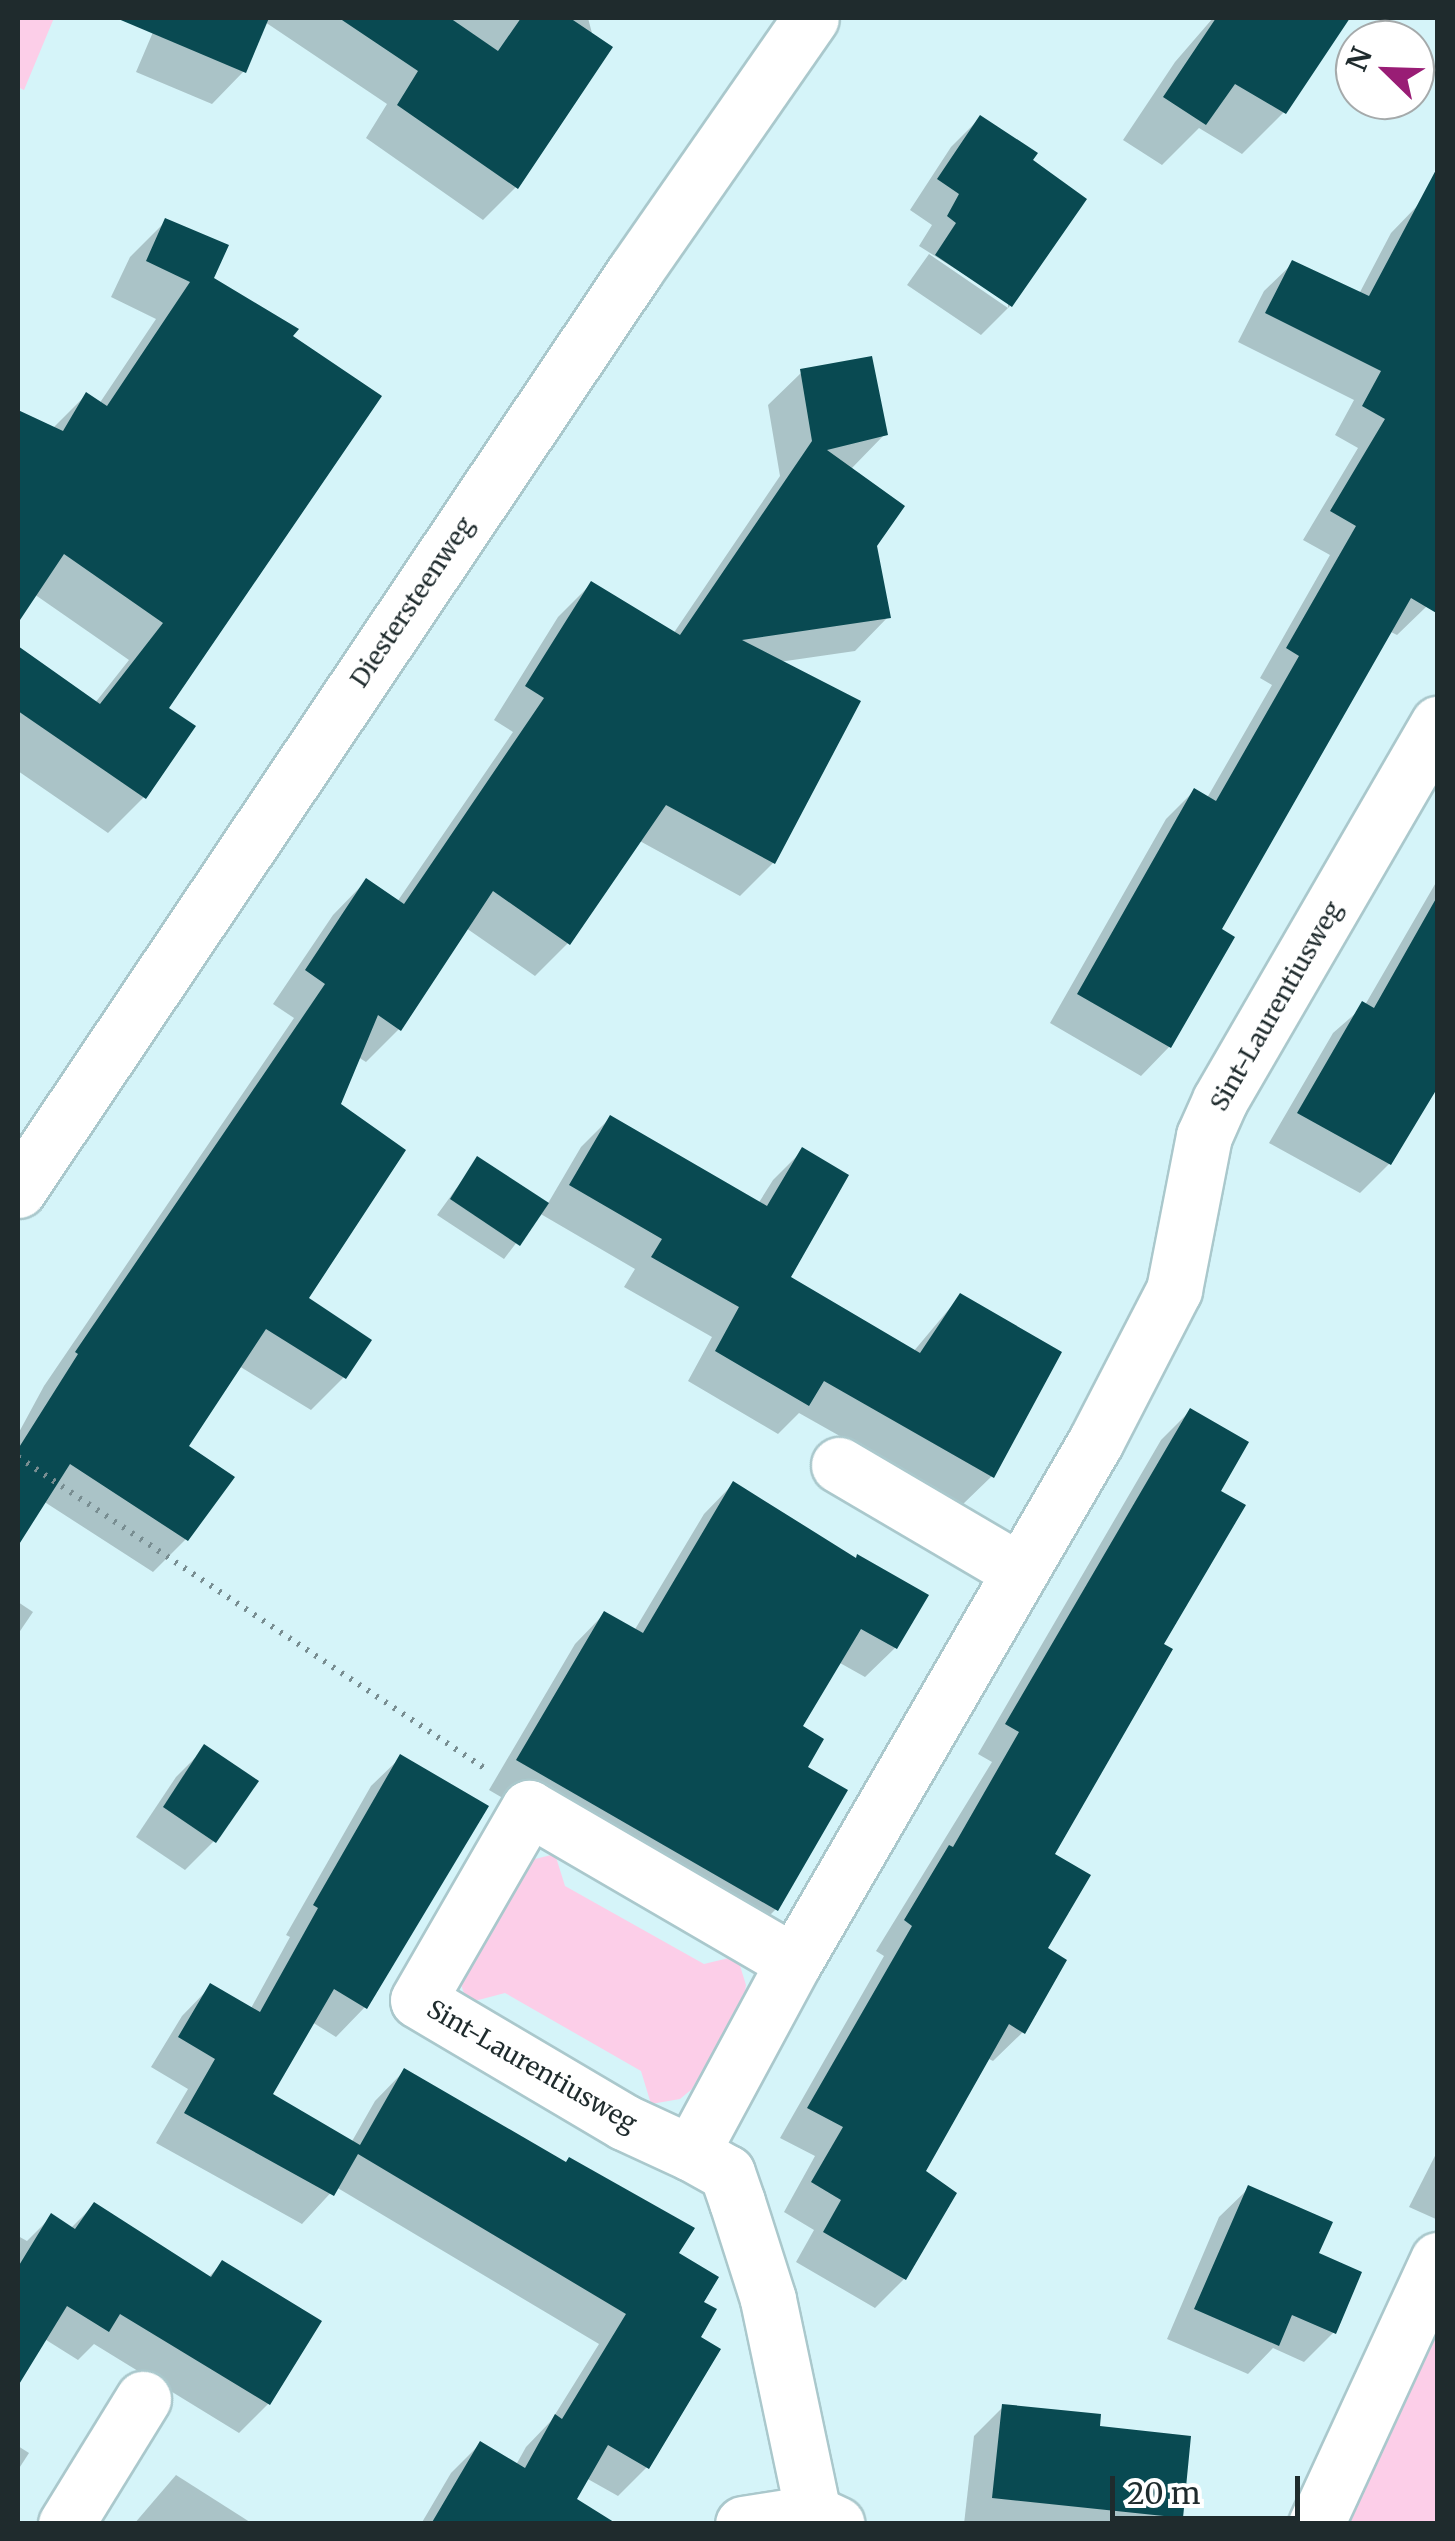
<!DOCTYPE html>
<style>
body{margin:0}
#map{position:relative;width:1455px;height:2541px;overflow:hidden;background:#d5f4f9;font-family:Merriweather,serif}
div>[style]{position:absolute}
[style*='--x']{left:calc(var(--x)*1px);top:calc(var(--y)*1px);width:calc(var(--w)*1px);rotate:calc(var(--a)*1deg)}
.green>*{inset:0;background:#fccee8}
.shadow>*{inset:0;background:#0003}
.building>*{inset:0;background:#094a52}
.path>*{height:6px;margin-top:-3px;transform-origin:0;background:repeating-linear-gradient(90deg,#788d91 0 2.5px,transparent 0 10.5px)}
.roads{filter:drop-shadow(2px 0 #aac8cc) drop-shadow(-2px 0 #aac8cc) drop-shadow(0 2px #aac8cc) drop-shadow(0 -2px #aac8cc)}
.minor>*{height:55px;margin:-27.5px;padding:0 27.5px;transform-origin:27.5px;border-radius:27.5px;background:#fff}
.secondary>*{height:55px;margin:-27.5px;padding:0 27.5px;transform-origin:27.5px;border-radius:27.5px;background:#fff}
span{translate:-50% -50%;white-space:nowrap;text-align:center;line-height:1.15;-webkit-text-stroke:10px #fff;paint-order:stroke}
.street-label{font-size:25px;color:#1f2b2d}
.frame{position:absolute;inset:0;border:20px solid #1f2b2d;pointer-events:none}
.north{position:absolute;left:1335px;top:20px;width:100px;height:100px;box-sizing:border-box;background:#fff;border:2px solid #a5aaab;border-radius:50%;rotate:293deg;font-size:28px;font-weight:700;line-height:40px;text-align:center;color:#1f2b2d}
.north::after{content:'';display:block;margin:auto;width:35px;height:45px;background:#991d75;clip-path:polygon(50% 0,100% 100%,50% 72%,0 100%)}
.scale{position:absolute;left:1110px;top:2476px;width:190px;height:45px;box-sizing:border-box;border:5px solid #1f2b2d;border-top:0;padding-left:12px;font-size:30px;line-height:35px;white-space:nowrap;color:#1f2b2d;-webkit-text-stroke:8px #fff;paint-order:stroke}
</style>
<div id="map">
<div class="green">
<div style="clip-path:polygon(18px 18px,54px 18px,24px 90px,18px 87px)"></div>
<div style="clip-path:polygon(555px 1854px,565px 1886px,704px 1964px,737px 1956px,746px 1985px,744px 1998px,692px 2089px,680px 2099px,651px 2104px,641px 2071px,505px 1993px,467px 2003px,461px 1984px,464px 1964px,523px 1862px)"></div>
<div style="clip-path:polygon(1437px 2312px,1437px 2523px,1344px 2524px)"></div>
</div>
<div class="shadow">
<div style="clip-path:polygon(159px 18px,588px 18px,593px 37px,516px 187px,483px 220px,366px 138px,387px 104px,265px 22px,244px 71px,212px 104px,136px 72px)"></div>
<div style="clip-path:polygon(1213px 18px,1347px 18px,1284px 112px,1242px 154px,1199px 128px,1162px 165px,1123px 140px,1175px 62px)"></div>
<div style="clip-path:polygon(980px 118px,1083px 199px,1010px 306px,981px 335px,907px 285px,929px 254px,1008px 308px,1008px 302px,919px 246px,932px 225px,910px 210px,951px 147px)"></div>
<div style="clip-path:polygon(1419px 204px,1426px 607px,1397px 635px,1389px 631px,1218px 930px,1169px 1047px,1141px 1076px,1050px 1023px,1166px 819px,1194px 791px,1207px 798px,1272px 685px,1260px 678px,1330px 555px,1303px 540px,1358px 448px,1335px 435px,1354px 400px,1238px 342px,1264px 291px,1293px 263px,1359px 294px,1391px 233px)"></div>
<div style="clip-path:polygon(166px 221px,211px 279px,166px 709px,144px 797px,108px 833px,18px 771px,18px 649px,95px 703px,129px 660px,34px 594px,18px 619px,18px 412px,52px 429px,86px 395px,99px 404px,156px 319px,111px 297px,130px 257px)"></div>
<div style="clip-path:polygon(802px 372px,885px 434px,850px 470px,874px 546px,888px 617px,855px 651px,779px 662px,773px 863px,740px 896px,638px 840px,568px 943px,535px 976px,466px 928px,399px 1029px,366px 1062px,358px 1057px,337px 1105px,305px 1299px,344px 1377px,311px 1410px,239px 1366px,186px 1446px,186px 1539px,153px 1572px,43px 1501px,18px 1542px,18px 1434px,44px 1386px,294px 1018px,273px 1004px,333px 915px,366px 881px,397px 902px,513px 732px,494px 720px,558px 617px,591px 584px,673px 634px,780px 476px,768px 405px)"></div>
<div style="clip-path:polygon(1438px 879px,1438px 1080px,1389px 1164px,1360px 1193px,1269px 1143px,1333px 1033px,1365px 1005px)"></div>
<div style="clip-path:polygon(610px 1118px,758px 1204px,773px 1180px,802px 1151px,788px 1278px,913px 1352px,960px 1296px,992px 1476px,962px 1505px,799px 1413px,778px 1434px,688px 1381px,712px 1337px,624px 1287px,635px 1269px,539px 1213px,504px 1259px,437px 1215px,477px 1160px,547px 1205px,581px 1147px)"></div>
<div style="clip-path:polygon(1190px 1411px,1217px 1492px,1160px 1645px,1052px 1855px,1045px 1949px,1023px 2032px,993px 2061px,987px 2058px,923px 2172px,904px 2279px,875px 2308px,796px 2262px,814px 2230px,784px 2212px,815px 2156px,780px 2138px,884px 1956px,876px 1951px,992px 1762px,978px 1754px,1161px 1440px)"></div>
<div style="clip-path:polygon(733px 1484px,855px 1560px,925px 1596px,895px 1648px,865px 1677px,840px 1663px,800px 1727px,805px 1768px,776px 1909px,746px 1939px,489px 1790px,575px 1644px,604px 1614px,634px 1631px,704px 1514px)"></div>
<div style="clip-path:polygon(18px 1602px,33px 1612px,18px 1634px)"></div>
<div style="clip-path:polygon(205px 1748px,214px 1841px,185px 1870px,136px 1837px,176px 1777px)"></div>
<div style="clip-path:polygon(401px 1757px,365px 2007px,336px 2037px,312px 2022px,270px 2095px,351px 2143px,375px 2101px,404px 2071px,676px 2254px,701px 2302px,697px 2338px,647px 2467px,618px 2496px,586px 2478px,560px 2524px,421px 2524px,451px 2473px,480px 2444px,516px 2465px,526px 2447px,551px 2421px,599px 2344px,336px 2187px,302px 2224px,156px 2143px,188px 2089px,151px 2067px,182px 2016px,211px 1986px,250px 2010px,290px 1937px,286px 1935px,371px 1786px)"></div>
<div style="clip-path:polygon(1438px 2150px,1438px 2220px,1409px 2207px)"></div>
<div style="clip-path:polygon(1249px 2188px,1315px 2254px,1334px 2332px,1304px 2362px,1273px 2348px,1248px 2374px,1167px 2339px,1219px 2217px)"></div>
<div style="clip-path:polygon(94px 2205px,208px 2278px,222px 2263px,318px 2322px,268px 2404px,239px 2433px,94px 2344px,78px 2360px,43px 2338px,18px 2363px,18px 2236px,27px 2241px,51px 2217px,70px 2229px)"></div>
<div style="clip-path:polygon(1003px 2407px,1097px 2429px,1181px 2517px,1174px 2524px,964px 2524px,974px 2436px)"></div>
<div style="clip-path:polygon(18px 2446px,29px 2453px,18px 2470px)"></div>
<div style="clip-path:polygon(176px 2475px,253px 2524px,134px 2524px)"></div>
</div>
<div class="building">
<div style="clip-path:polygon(116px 18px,269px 18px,246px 73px)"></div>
<div style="clip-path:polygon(339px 18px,450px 18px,498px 51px,521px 18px,570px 18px,613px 47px,518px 189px,397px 105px,418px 71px)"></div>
<div style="clip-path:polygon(1216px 18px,1350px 18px,1286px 114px,1235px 84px,1206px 125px,1163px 97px)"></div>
<div style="clip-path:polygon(980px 115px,1038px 153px,1033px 160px,1087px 199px,1012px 307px,935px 255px,956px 223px,947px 216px,959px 194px,937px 179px)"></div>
<div style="clip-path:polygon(1438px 166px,1438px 614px,1411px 598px,1222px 929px,1235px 937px,1171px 1048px,1077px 994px,1194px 788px,1216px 801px,1299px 656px,1286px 648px,1356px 526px,1330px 511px,1385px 419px,1362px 406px,1381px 371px,1265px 313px,1292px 260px,1369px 296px)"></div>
<div style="clip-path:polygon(165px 218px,229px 245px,214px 278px,299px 329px,293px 336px,382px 396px,169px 708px,196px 726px,146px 799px,18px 711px,18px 646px,100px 704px,163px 623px,64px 554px,18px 623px,18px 410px,63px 431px,86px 392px,107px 406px,190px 282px,146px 261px)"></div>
<div style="clip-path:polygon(872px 356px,888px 435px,827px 450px,905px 506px,877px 546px,891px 618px,742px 640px,861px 701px,775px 864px,666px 805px,570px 945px,493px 891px,401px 1031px,378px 1015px,341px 1104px,406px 1150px,309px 1298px,372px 1340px,346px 1379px,266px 1329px,189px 1446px,235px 1477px,188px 1541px,70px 1464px,18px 1546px,18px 1449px,78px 1354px,75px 1352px,325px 984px,305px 970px,366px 878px,404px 904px,544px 698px,525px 686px,591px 581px,680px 635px,812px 441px,800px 369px)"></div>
<div style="clip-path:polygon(1438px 895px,1438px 1087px,1391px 1165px,1297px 1113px,1362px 1001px,1374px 1008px)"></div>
<div style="clip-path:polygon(610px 1115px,767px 1206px,802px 1147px,849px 1175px,791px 1277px,920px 1353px,960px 1293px,1062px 1352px,994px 1478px,824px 1381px,809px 1406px,715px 1351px,739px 1307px,651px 1257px,662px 1239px,569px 1185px)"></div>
<div style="clip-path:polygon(477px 1156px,549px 1203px,520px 1246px,450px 1199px)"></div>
<div style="clip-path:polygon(1190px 1408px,1249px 1442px,1221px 1491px,1246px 1505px,1164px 1644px,1173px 1649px,1055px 1854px,1091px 1875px,1048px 1948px,1067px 1960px,1025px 2034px,1009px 2024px,926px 2171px,957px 2193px,906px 2280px,823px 2232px,841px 2200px,811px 2182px,843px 2127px,807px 2108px,912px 1926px,904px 1920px,949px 1845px,953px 1847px,1019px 1732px,1005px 1724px)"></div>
<div style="clip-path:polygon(733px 1481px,856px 1558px,857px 1554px,929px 1595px,897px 1649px,861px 1629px,803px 1726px,824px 1739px,808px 1767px,848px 1790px,778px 1911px,516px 1760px,604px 1611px,643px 1633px)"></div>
<div style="clip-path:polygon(204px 1744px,259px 1781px,216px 1843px,163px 1807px)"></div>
<div style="clip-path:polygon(400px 1754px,489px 1806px,367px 2009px,334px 1989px,273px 2094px,360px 2145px,404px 2068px,566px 2162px,569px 2157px,695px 2228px,679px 2253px,719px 2277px,704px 2302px,717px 2309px,701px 2337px,721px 2349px,649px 2469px,608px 2445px,577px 2499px,617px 2524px,431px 2524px,480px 2441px,525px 2468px,555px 2414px,562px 2419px,626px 2314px,358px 2154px,334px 2196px,184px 2113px,215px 2059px,178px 2037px,210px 1983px,260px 2012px,318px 1908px,313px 1905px)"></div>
<div style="clip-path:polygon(1248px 2185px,1333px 2222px,1319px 2253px,1362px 2272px,1336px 2334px,1292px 2315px,1279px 2346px,1194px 2309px)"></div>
<div style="clip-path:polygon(94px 2202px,211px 2277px,222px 2260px,322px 2321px,270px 2405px,120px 2314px,109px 2332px,67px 2306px,18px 2386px,18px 2267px,51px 2213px,75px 2229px)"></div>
<div style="clip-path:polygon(1002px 2404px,1101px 2414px,1100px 2426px,1191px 2436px,1183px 2518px,992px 2498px)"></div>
</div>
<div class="path">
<div style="--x:18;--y:1457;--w:564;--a:33.72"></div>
</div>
<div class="roads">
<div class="minor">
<div style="--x:839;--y:1465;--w:210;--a:30.4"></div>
<div style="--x:691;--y:2153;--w:74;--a:-155.2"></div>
<div style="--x:624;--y:2122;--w:239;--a:-149.4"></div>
<div style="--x:418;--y:2000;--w:222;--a:-60"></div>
<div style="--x:529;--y:1808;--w:306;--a:30.2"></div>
<div style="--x:813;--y:2513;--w:219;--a:-101.9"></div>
<div style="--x:768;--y:2299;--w:102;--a:-107.7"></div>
<div style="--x:737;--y:2202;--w:31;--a:-109"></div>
<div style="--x:727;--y:2173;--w:41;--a:-150.9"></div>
<div style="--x:691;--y:2153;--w:217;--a:-61.7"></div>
<div style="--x:794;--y:1962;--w:602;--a:-59.9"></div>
<div style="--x:1096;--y:1441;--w:170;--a:-62.7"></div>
<div style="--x:1174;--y:1290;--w:157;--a:-79"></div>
<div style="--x:1204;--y:1136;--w:39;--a:-66"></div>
<div style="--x:1220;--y:1100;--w:435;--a:-59.9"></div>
<div style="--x:66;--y:2524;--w:147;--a:-58.4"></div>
<div style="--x:743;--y:2524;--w:71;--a:-8.9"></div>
<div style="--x:813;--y:2513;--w:26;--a:25"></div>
<div style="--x:1316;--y:2524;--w:291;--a:-65.2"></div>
</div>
<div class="secondary">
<div style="--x:18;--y:1190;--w:1107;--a:-56.12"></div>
<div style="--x:635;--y:271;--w:308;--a:-55.2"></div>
</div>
</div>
<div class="street-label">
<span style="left:412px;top:602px;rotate:-56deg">Diestersteenweg</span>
<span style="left:1276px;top:1006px;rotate:-60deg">Sint-Laurentiusweg</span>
<span style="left:532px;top:2066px;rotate:30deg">Sint-Laurentiusweg</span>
</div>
<div class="frame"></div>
<div class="north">N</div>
<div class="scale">20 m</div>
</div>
